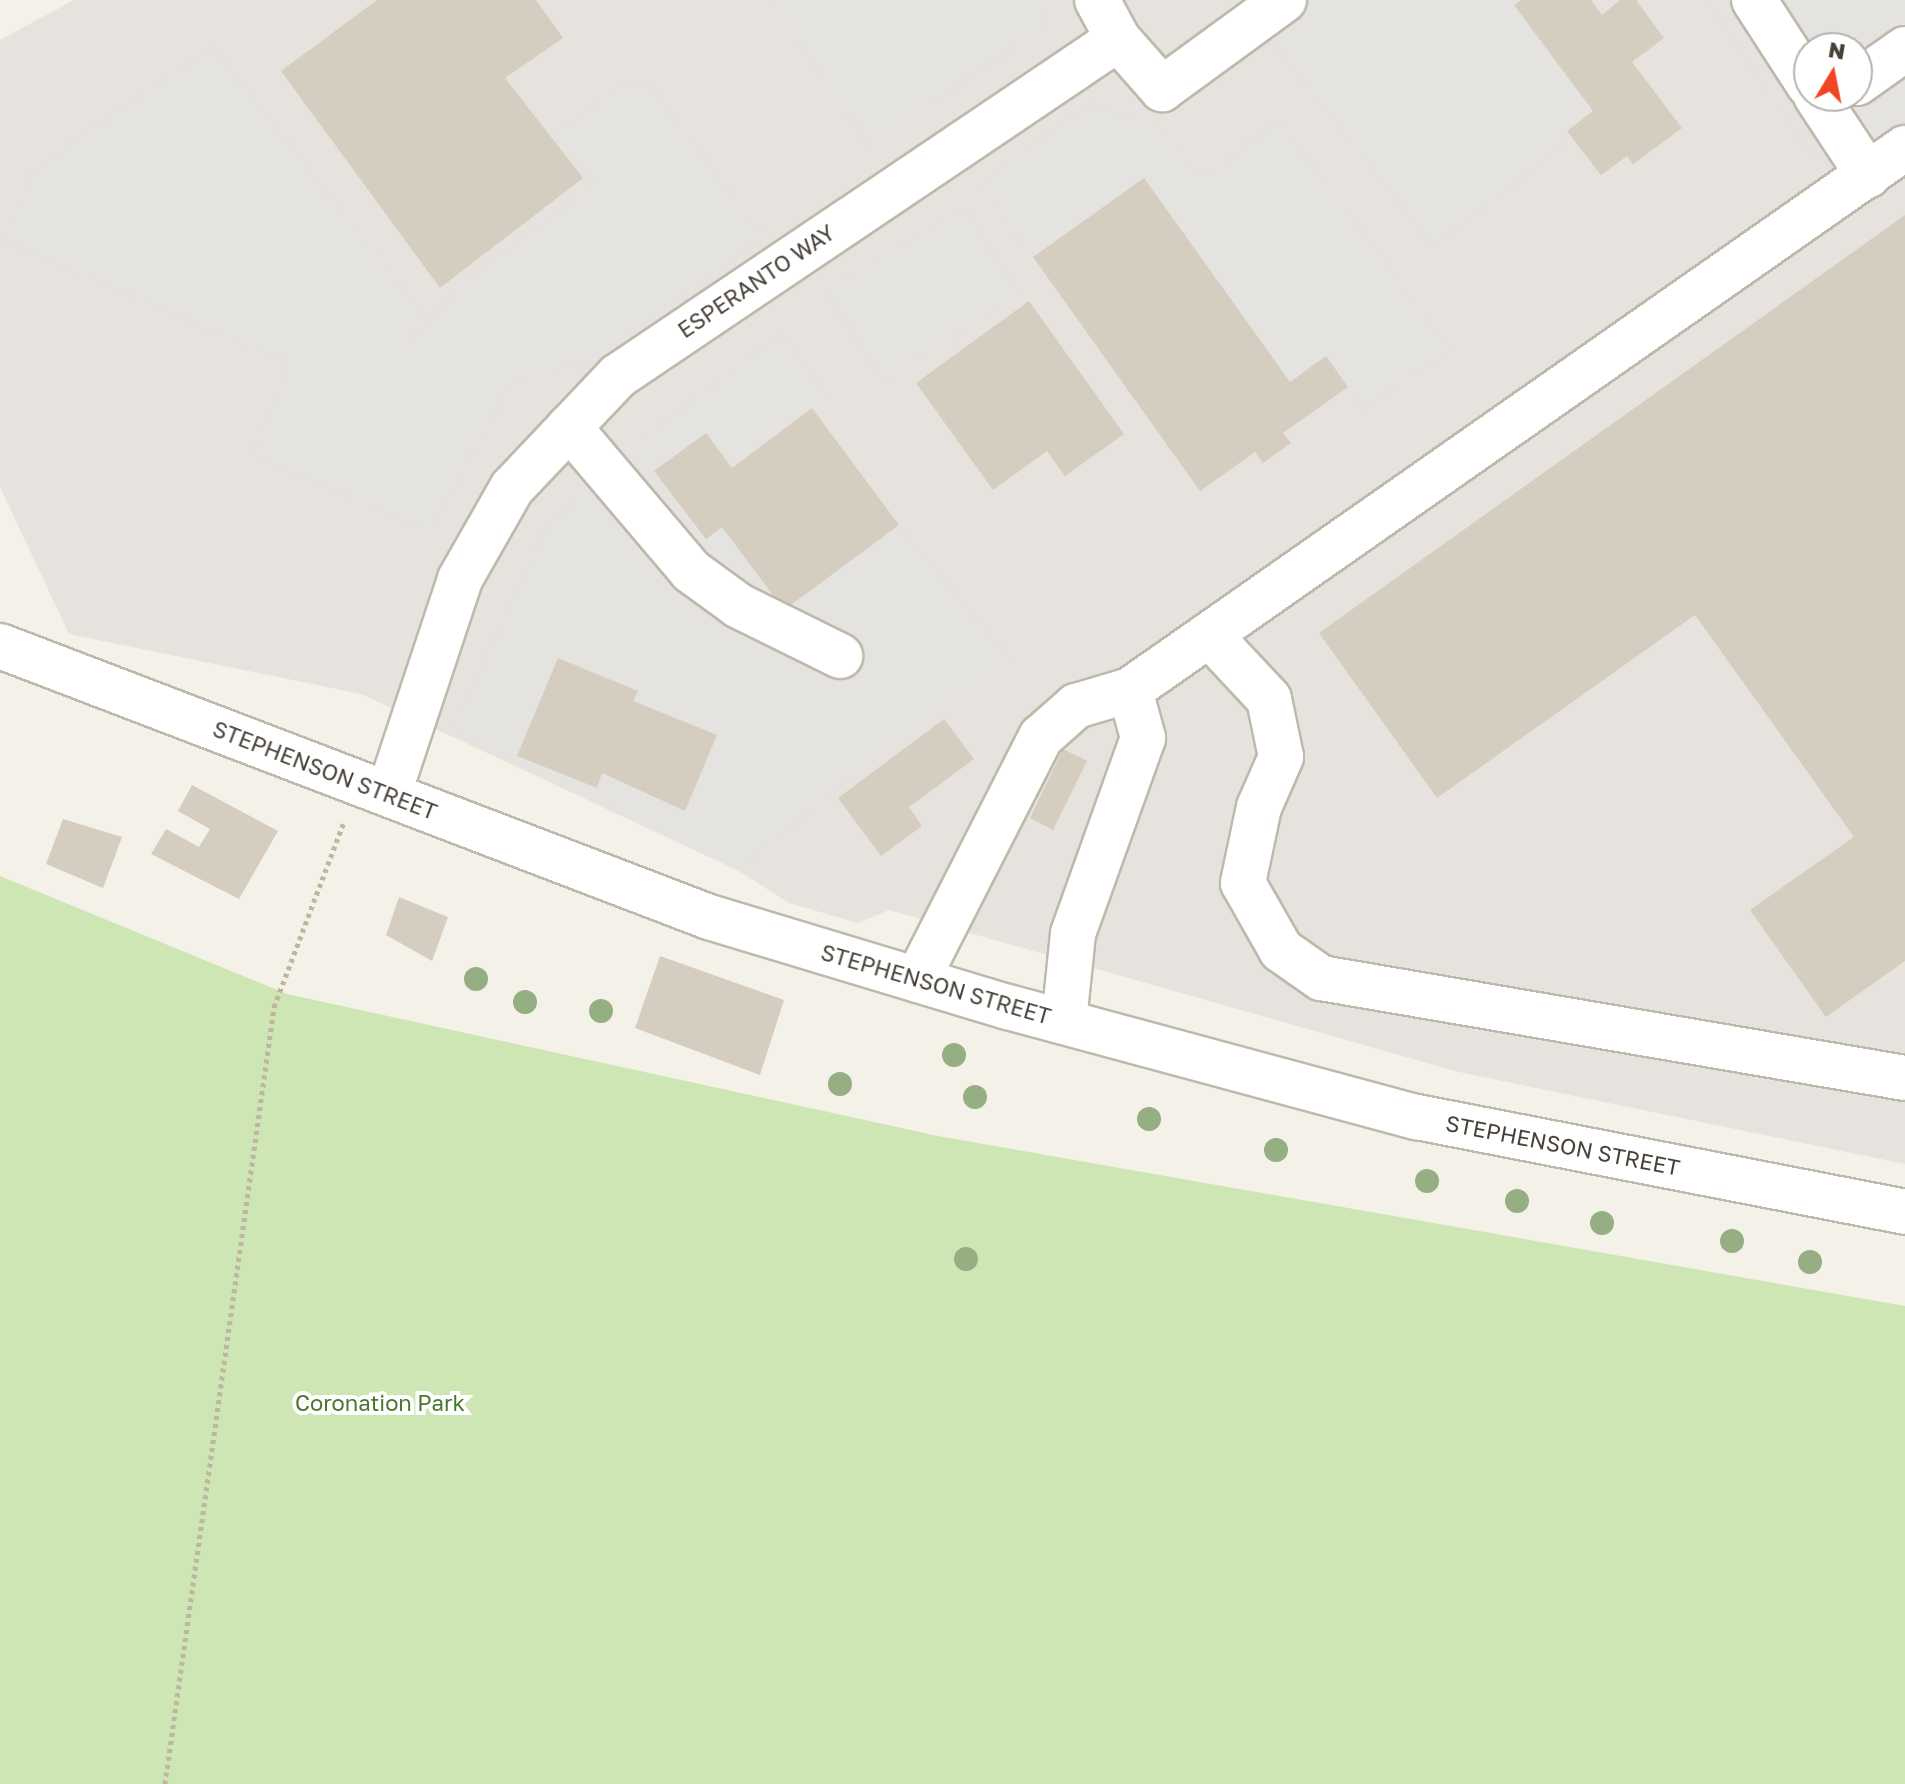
<!DOCTYPE html>
<style>
body{margin:0}
#map{position:relative;width:1905px;height:1784px;overflow:hidden;background:#f4f1e9;font-family:"Golos Text",sans-serif}
div>[style]{position:absolute}
[style*='--x']{left:calc(var(--x)*1px);top:calc(var(--y)*1px);width:calc(var(--w)*1px);rotate:calc(var(--a)*1deg)}
.industrial>*{inset:0;background:#e6e2dd}
.green>*{inset:0;background:#cee6b4}
.parking>*{inset:0;background:#e5e3e0}
.building>*{inset:0;background:#d5cdbf}
.path>*{height:5px;margin-top:-2.5px;transform-origin:0;background:repeating-linear-gradient(90deg,#c0b59e 0 4px,transparent 0 8px)}
.roads{filter:drop-shadow(2px 0 #bfb9ac) drop-shadow(-2px 0 #bfb9ac) drop-shadow(0 2px #bfb9ac) drop-shadow(0 -2px #bfb9ac)}
.minor>*{height:44px;margin:-22px;padding:0 22px;transform-origin:22px;border-radius:22px;background:#fff}
.trees>*{width:24px;height:24px;margin:-12px;border-radius:50%;background:#95ae82}
span{translate:-50% -50%;white-space:nowrap;text-align:center;line-height:1.15;-webkit-text-stroke:8px #fff;paint-order:stroke}
.street-label{font-size:22px;color:#474138}
.park-label{font-size:22px;color:#48772d}
.north{position:absolute;left:1793px;top:32px;width:80px;height:80px;box-sizing:border-box;background:#fff;border:2px solid #b5b3af;border-radius:50%;rotate:10deg;font-size:22px;font-weight:700;line-height:32px;text-align:center;color:#474138}
.north::after{content:'';display:block;margin:auto;width:28px;height:36px;background:#f04623;clip-path:polygon(50% 0,100% 100%,50% 72%,0 100%)}
</style>
<div id="map">
<div class="industrial">
<div style="clip-path:polygon(evenodd,74px 0,1905px 0,1905px 1164px,1459px 1072px,889px 910px,858px 923px,789px 903px,739px 871px,361px 694px,69px 634px,0 487px,0 40px,74px 0,1809px 48px,1857px 48px,1857px 96px,1809px 96px,1809px 48px)"></div>
</div>
<div class="green">
<div style="clip-path:polygon(0 876px,287px 994px,938px 1136px,1905px 1306px,1905px 1784px,0 1784px)"></div>
</div>
<div class="parking">
<div style="clip-path:polygon(772px 0,1047px 0,1046px 26px,868px 145px)"></div>
<div style="clip-path:polygon(1239px 0,1521px 0,1514px 6px,1593px 111px,1557px 149px,1433px 247px)"></div>
<div style="clip-path:polygon(evenodd,1707px 0,1905px 0,1905px 117px,1825px 176px,1707px 0,1809px 48px,1857px 48px,1857px 96px,1809px 96px,1809px 48px)"></div>
<div style="clip-path:polygon(213px 47px,418px 308px,412px 343px,456px 287px,595px 184px,555px 135px,631px 80px,648px 83px,764px 237px,604px 355px,512px 382px,430px 531px,251px 455px,289px 363px,1px 241px,35px 168px)"></div>
<div style="clip-path:polygon(1092px 103px,1163px 129px,1201px 178px,1279px 121px,1449px 349px,1364px 410px,1326px 356px,1290px 382px,1144px 178px,1033px 257px,979px 183px)"></div>
<div style="clip-path:polygon(963px 206px,1019px 294px,883px 381px,827px 293px)"></div>
<div style="clip-path:polygon(evenodd,780px 335px,830px 398px,732px 468px,706px 433px,655px 471px,705px 539px,722px 527px,784px 610px,899px 525px,1012px 661px,851px 776px,739px 871px,451px 731px,543px 532px,639px 441px,780px 335px,558px 658px,638px 691px,633px 701px,685px 810px,602px 773px,596px 788px,517px 756px,558px 658px)"></div>
</div>
<div class="building">
<div style="clip-path:polygon(377px 0,536px 0,563px 38px,505px 78px,583px 178px,440px 288px,281px 71px)"></div>
<div style="clip-path:polygon(1521px 0,1591px 0,1602px 15px,1620px 0,1636px 0,1664px 38px,1632px 62px,1682px 128px,1633px 164px,1627px 156px,1601px 175px,1567px 131px,1593px 111px,1514px 5px)"></div>
<div style="clip-path:polygon(1144px 178px,1290px 382px,1326px 356px,1348px 387px,1283px 433px,1291px 443px,1263px 463px,1255px 452px,1200px 491px,1033px 257px)"></div>
<div style="clip-path:polygon(1905px 215px,1905px 961px,1826px 1017px,1750px 910px,1854px 837px,1695px 615px,1437px 798px,1319px 633px)"></div>
<div style="clip-path:polygon(1029px 301px,1124px 434px,1065px 476px,1047px 451px,993px 490px,916px 383px)"></div>
<div style="clip-path:polygon(812px 408px,899px 525px,784px 610px,722px 527px,706px 539px,654px 471px,706px 433px,732px 468px)"></div>
<div style="clip-path:polygon(558px 658px,638px 691px,633px 701px,717px 735px,685px 811px,602px 773px,597px 788px,517px 756px)"></div>
<div style="clip-path:polygon(944px 719px,974px 759px,909px 807px,922px 826px,881px 856px,838px 798px)"></div>
<div style="clip-path:polygon(1063px 749px,1087px 761px,1053px 830px,1030px 818px)"></div>
<div style="clip-path:polygon(192px 785px,278px 831px,239px 899px,151px 854px,166px 829px,199px 847px,210px 829px,178px 811px)"></div>
<div style="clip-path:polygon(63px 819px,122px 837px,103px 888px,46px 864px)"></div>
<div style="clip-path:polygon(399px 897px,448px 917px,432px 961px,386px 935px)"></div>
<div style="clip-path:polygon(660px 956px,784px 1000px,760px 1075px,635px 1028px)"></div>
</div>
<div class="path">
<div style="--x:165;--y:1784;--w:785;--a:-82.01"></div>
<div style="--x:274;--y:1007;--w:196;--a:-69.3"></div>
</div>
<div class="roads">
<div class="minor">
<div style="--x:1097;--y:0;--w:44;--a:61.7"></div>
<div style="--x:1754;--y:0;--w:101;--a:57.1"></div>
<div style="--x:1857;--y:83;--w:59;--a:-35.3"></div>
<div style="--x:1816;--y:96;--w:95;--a:56.6"></div>
<div style="--x:569;--y:427;--w:189;--a:49.7"></div>
<div style="--x:691;--y:571;--w:59;--a:36.1"></div>
<div style="--x:739;--y:606;--w:113;--a:26.3"></div>
<div style="--x:1212;--y:638;--w:83;--a:46.9"></div>
<div style="--x:1269;--y:699;--w:59;--a:78.3"></div>
<div style="--x:1281;--y:757;--w:55;--a:113.7"></div>
<div style="--x:1259;--y:807;--w:78;--a:101.9"></div>
<div style="--x:1243;--y:883;--w:77;--a:60.4"></div>
<div style="--x:1281;--y:950;--w:49;--a:35"></div>
<div style="--x:1321;--y:978;--w:592;--a:9.72"></div>
<div style="--x:0;--y:646;--w:759;--a:20.92"></div>
<div style="--x:709;--y:917;--w:312;--a:16.8"></div>
<div style="--x:1008;--y:1007;--w:424;--a:15.1"></div>
<div style="--x:1417;--y:1117;--w:497;--a:11"></div>
<div style="--x:1130;--y:690;--w:946;--a:-34.97"></div>
<div style="--x:389;--y:793;--w:225;--a:-71.6"></div>
<div style="--x:460;--y:579;--w:105;--a:-60.3"></div>
<div style="--x:512;--y:488;--w:154;--a:-46.6"></div>
<div style="--x:618;--y:376;--w:603;--a:-33.98"></div>
<div style="--x:1118;--y:39;--w:67;--a:48.7"></div>
<div style="--x:1162;--y:89;--w:151;--a:-36.1"></div>
<div style="--x:917;--y:980;--w:273;--a:-63"></div>
<div style="--x:1041;--y:737;--w:47;--a:-41.5"></div>
<div style="--x:1076;--y:706;--w:56;--a:-16.5"></div>
<div style="--x:1130;--y:690;--w:50;--a:74.8"></div>
<div style="--x:1143;--y:738;--w:208;--a:109.7"></div>
<div style="--x:1073;--y:934;--w:87;--a:95.9"></div>
</div>
</div>
<div class="trees">
<div style="left:476px;top:979px"></div>
<div style="left:525px;top:1002px"></div>
<div style="left:601px;top:1011px"></div>
<div style="left:954px;top:1055px"></div>
<div style="left:840px;top:1084px"></div>
<div style="left:975px;top:1097px"></div>
<div style="left:1149px;top:1119px"></div>
<div style="left:1276px;top:1150px"></div>
<div style="left:1427px;top:1181px"></div>
<div style="left:1517px;top:1201px"></div>
<div style="left:1602px;top:1223px"></div>
<div style="left:1732px;top:1241px"></div>
<div style="left:966px;top:1259px"></div>
<div style="left:1810px;top:1262px"></div>
</div>
<div class="street-label">
<span style="left:756px;top:281px;rotate:-34deg">ESPERANTO WAY</span>
<span style="left:325px;top:770px;rotate:21deg">STEPHENSON STREET</span>
<span style="left:936px;top:984px;rotate:16deg">STEPHENSON STREET</span>
<span style="left:1563px;top:1145px;rotate:11deg">STEPHENSON STREET</span>
</div>
<div class="park-label">
<span style="left:380px;top:1403px">Coronation Park</span>
</div>
<div class="north">N</div>
</div>
